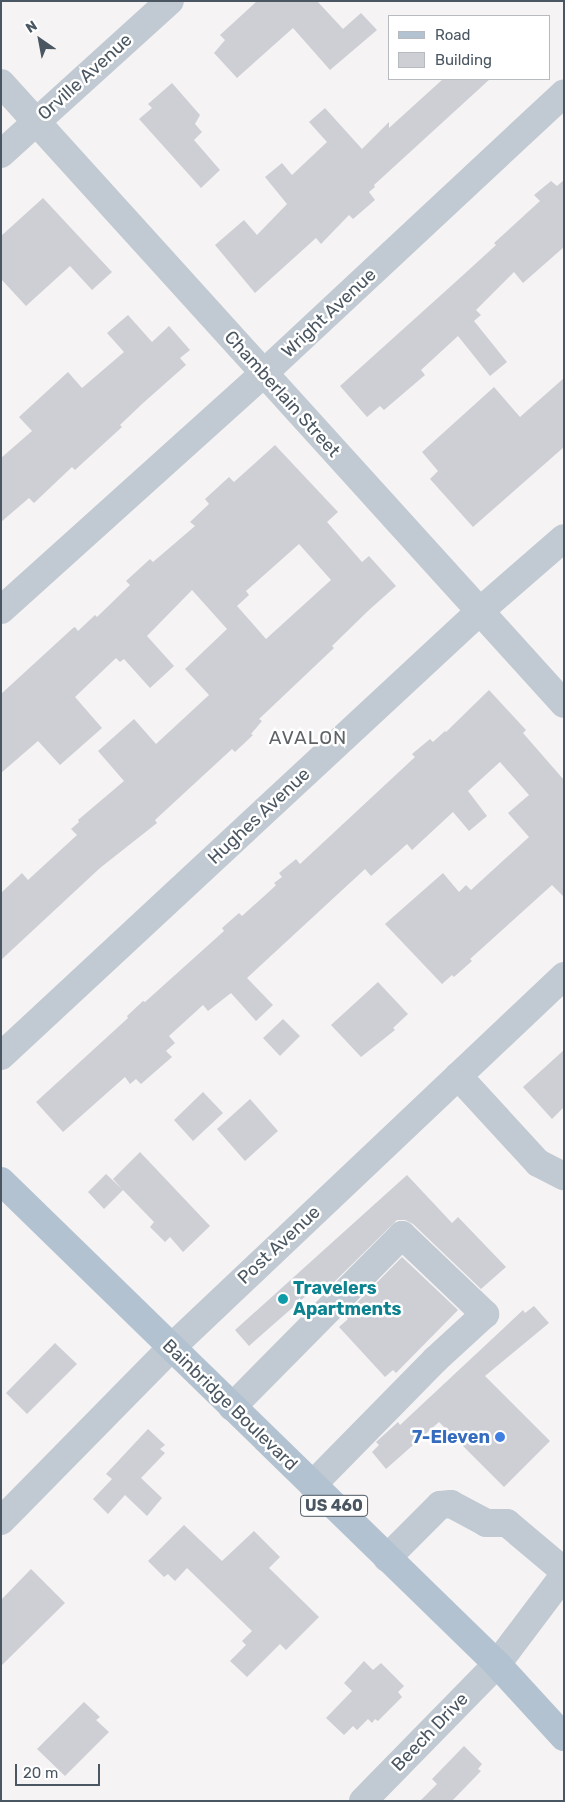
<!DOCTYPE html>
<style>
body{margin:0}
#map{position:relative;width:565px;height:1802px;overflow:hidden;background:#f5f3f3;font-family:Rubik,sans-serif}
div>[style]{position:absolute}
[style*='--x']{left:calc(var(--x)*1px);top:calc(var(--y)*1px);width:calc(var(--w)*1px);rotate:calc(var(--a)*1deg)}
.building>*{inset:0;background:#cdcfd5}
.minor>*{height:28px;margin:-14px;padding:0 14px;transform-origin:14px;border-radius:14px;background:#c1cad2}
.major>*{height:28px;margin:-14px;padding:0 14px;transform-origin:14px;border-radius:14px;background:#b3c2d1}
.dots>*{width:14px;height:14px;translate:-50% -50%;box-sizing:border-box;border:2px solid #fff;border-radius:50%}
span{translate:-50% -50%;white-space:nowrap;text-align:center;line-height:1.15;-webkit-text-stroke:5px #fff;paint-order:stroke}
.shield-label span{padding:1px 4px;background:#fff;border:1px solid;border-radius:4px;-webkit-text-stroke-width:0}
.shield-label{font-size:16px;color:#4a5661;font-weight:700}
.street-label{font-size:18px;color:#4a5661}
.culture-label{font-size:18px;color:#0d838f;font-weight:700}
.left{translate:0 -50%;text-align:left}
.shop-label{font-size:18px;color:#366cbe;font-weight:700}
.right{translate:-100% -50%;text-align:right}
.neighbourhood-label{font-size:19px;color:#5f6368;letter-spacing:1px}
.frame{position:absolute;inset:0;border:2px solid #4a5661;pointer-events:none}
.legend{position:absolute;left:388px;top:15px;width:162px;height:65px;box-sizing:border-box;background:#fff;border:1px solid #b7bbc0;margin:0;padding:6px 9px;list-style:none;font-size:15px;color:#4a5661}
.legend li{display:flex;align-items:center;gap:10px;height:25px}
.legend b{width:25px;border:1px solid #b7bbc0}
.north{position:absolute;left:15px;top:15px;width:50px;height:50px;-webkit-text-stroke:4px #fff;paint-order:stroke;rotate:327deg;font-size:14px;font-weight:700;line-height:20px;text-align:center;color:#4a5661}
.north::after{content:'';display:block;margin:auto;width:18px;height:22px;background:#4a5661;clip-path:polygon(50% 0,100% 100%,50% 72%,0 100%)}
.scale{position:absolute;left:15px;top:1764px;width:85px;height:22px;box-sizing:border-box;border:2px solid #4a5661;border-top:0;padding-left:6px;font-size:15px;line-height:18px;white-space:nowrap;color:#4a5661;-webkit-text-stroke:4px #fff;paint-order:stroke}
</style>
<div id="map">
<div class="building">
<div style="clip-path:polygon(257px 1px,317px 1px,343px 29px,361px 13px,377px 30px,330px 70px,293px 28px,237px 78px,214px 53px,225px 40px,220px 35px)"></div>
<div style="clip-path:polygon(443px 79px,490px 79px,374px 185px,375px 187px,369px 192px,375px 200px,353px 219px,349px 215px,321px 244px,316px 238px,255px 293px,215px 245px,244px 220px,257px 235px,287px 204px,265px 177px,282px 163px,292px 175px,327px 142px,309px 122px,325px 108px,362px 149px,389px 122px,389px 128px)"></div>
<div style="clip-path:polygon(172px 83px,200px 115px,195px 124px,202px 132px,194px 140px,220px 170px,201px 188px,139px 119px,152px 108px,148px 104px)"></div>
<div style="clip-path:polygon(564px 180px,564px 247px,523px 283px,514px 272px,476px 310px,481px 315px,474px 321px,507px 362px,490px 376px,458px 336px,421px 370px,425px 375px,384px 410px,380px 406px,367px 417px,340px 386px,461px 277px,496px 245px,494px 243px,540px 201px,534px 195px,551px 181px,557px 186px)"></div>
<div style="clip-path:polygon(43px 198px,112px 272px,92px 290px,70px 266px,26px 306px,1px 279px,1px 236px)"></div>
<div style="clip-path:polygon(128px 315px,152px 342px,169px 326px,190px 350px,180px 358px,186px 365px,142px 404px,120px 425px,122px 427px,75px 470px,72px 467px,34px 503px,29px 498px,1px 522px,1px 458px,32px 431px,19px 417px,68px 372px,82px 388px,124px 352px,107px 333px)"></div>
<div style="clip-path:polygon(564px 378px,564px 447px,473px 527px,430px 479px,438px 471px,422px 452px,494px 387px,520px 417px)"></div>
<div style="clip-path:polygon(evenodd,275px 445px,338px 512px,327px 522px,362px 562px,369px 556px,396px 586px,369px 610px,332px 646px,334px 648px,259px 719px,262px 721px,251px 734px,253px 735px,235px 752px,232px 749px,155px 820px,157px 823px,100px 868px,1px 960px,1px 893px,22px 873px,28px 880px,77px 835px,71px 829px,79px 822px,78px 820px,124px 781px,98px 751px,134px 719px,156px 744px,209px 695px,185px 669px,227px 629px,192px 590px,147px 636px,174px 666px,150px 688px,124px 659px,120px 662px,116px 658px,75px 697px,102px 728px,60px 765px,38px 741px,1px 773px,1px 694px,73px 628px,75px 627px,78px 631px,95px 615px,97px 617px,130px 585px,126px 581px,150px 559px,153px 562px,195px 526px,190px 522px,209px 504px,205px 499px,229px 477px,234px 482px,275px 445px,299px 544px,331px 580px,266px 639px,237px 606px,249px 595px,246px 591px,299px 544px)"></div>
<div style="clip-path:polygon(489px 690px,526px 730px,523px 733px,564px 780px,564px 897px,552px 885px,470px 959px,472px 961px,454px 977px,452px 975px,442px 984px,385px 924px,443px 873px,459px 892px,466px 885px,471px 890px,529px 837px,508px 813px,529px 795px,500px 762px,468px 791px,487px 816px,469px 831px,453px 812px,412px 850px,407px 844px,371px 876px,365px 869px,247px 978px,273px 1005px,256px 1021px,231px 993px,208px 1011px,203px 1005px,169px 1036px,175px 1043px,166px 1051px,172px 1057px,141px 1084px,136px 1079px,130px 1084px,125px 1077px,63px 1132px,36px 1102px,128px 1018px,127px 1016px,143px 1001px,145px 1002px,224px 931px,222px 928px,239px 913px,242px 916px,273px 888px,276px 885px,274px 883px,282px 877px,279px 873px,296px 859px,300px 864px,415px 757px,412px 754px,430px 739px,433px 742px,445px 731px,446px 732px)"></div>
<div style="clip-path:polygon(378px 982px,408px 1014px,393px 1028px,395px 1030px,361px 1057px,331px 1025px)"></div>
<div style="clip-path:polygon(283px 1019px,300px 1036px,280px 1056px,263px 1038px)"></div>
<div style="clip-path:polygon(564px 1050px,564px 1107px,552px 1119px,523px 1087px)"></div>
<div style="clip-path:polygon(203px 1092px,223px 1113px,193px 1141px,174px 1120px)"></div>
<div style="clip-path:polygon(250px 1099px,278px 1131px,245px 1161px,217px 1129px)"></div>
<div style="clip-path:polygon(140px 1152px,210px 1226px,183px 1252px,170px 1237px,165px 1242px,150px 1227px,154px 1222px,123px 1190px,104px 1209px,88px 1192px,106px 1174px,122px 1189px,113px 1179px)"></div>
<div style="clip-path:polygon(407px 1175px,452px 1223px,458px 1217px,506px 1267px,481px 1289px,413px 1224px,405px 1220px,397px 1220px,322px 1294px,316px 1287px,249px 1346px,235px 1330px)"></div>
<div style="clip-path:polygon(402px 1257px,458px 1310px,396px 1373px,393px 1370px,385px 1377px,339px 1327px,348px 1319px,344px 1316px)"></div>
<div style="clip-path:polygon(534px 1306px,549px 1323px,485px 1376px,550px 1441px,504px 1487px,439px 1422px,386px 1469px,372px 1452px,379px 1445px,376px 1442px,398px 1422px,400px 1425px,523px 1310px,525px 1313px)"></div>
<div style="clip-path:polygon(55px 1343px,77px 1364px,27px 1414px,6px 1393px)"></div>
<div style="clip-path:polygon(148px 1429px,165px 1445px,160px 1449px,165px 1453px,141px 1478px,162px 1498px,147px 1516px,125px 1495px,108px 1514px,93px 1499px,112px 1479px,106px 1474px)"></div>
<div style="clip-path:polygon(184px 1525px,222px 1561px,254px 1531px,280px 1557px,269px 1568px,319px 1617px,286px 1650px,280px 1644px,247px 1677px,230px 1661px,246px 1645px,242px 1641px,252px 1631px,187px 1568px,175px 1581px,168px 1574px,164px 1577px,148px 1561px)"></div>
<div style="clip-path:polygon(31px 1569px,65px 1603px,1px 1666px,1px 1600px)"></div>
<div style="clip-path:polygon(364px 1661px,373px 1670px,381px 1663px,404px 1686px,398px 1692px,402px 1697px,378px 1721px,375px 1719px,372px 1723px,368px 1719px,357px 1730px,353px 1726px,344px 1735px,326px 1718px,352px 1691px,344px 1683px)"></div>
<div style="clip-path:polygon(84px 1702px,100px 1717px,96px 1720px,109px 1732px,65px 1776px,37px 1749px)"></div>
<div style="clip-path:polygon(464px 1746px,482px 1764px,478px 1769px,481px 1771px,452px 1801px,420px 1801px,437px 1784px,432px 1779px)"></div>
</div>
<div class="minor">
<div style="--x:1;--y:83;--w:838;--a:47.8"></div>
<div style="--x:1;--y:154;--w:228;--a:-42.2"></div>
<div style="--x:1;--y:610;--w:354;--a:-42"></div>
<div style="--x:264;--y:373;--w:410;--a:-43"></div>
<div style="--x:1;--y:1056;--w:654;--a:-42.89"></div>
<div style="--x:480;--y:611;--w:111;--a:-41"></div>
<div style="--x:458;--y:1076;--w:118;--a:47.4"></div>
<div style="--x:538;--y:1163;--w:29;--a:27"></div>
<div style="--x:232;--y:1407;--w:242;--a:-45.3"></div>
<div style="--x:402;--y:1235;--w:115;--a:43.6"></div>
<div style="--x:485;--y:1314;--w:68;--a:137.4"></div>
<div style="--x:435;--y:1360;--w:175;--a:134.5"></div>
<div style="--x:1;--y:1521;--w:243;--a:-45.5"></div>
<div style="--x:171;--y:1348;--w:541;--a:-43.43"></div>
<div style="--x:387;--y:1558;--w:75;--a:-45"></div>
<div style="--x:440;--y:1505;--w:11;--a:-5"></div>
<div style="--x:451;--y:1504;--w:40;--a:28"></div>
<div style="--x:486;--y:1523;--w:21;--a:0"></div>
<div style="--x:507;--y:1523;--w:75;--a:40.1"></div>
<div style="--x:363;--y:1801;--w:192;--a:-45.6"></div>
<div style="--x:497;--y:1664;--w:111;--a:-53"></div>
</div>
<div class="major">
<div style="--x:1;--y:1181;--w:692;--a:44.24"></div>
<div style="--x:497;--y:1664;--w:99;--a:47.5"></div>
</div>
<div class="dots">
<div style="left:283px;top:1299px;background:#0f9aa8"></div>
<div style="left:500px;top:1437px;background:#3f7fe0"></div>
</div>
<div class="shield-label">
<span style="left:334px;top:1506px">US 460</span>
</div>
<div class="street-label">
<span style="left:85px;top:77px;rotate:-42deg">Orville Avenue</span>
<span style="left:329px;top:313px;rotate:-43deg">Wright Avenue</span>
<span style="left:282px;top:394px;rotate:48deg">Chamberlain Street</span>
<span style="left:259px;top:816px;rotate:-43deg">Hughes Avenue</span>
<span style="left:279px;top:1245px;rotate:-43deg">Post Avenue</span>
<span style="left:230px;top:1405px;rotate:44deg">Bainbridge Boulevard</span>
<span style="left:430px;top:1732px;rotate:-46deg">Beech Drive</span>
</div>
<div class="culture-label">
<span class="left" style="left:293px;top:1299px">Travelers<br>Apartments</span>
</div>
<div class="shop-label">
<span class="right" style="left:490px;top:1437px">7-Eleven</span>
</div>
<div class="neighbourhood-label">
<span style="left:308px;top:738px">AVALON</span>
</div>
<div class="frame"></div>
<ul class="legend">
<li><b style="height:6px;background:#b3c2d1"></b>Road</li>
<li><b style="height:14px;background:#cdcfd5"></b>Building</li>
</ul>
<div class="north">N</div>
<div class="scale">20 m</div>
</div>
